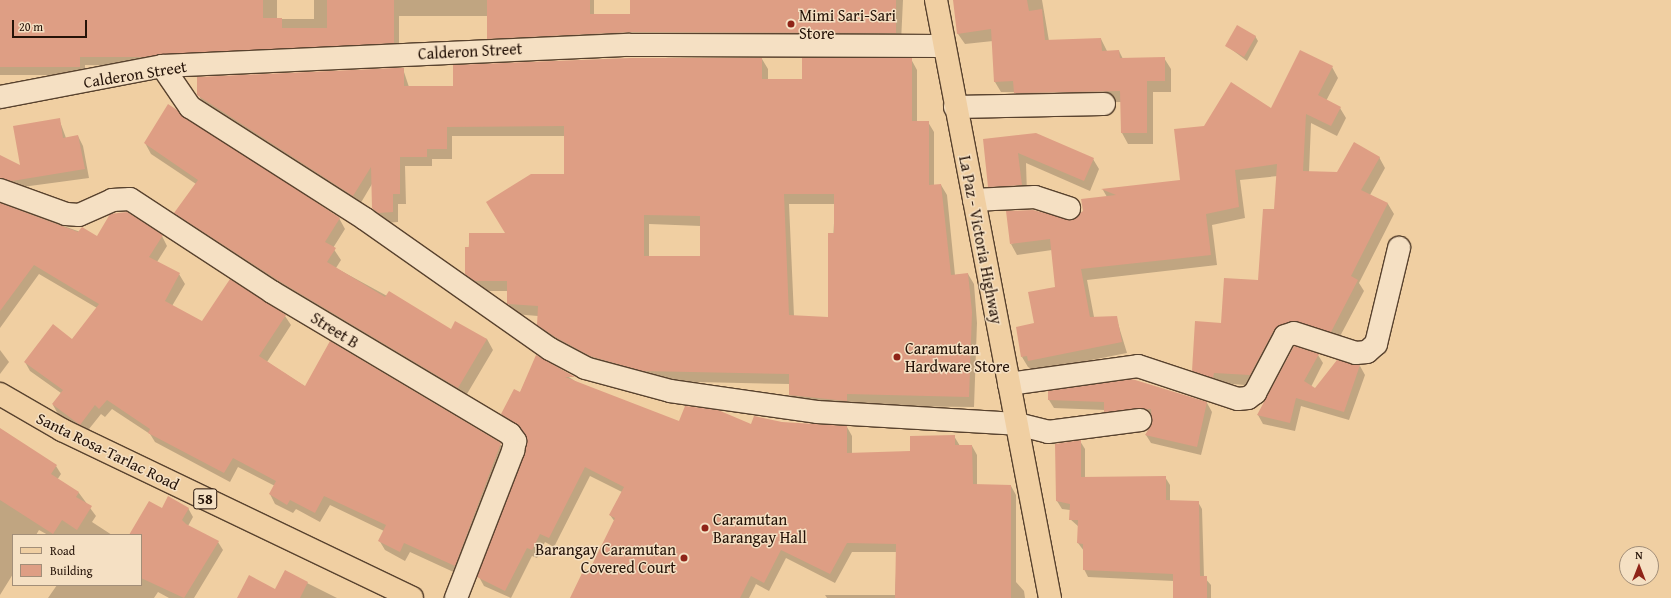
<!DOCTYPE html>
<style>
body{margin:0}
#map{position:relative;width:1671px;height:598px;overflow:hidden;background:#f0cfa2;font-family:"Gentium Book Plus",serif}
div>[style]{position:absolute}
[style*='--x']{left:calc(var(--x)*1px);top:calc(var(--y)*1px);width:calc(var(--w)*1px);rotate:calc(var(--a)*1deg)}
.shadow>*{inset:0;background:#0003}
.building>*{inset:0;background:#de9e84}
.roads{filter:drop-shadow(1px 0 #58422e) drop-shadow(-1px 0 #58422e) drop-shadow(0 1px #58422e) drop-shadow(0 -1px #58422e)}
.minor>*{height:22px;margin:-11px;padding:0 11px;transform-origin:11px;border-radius:11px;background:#f5e0c3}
.major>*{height:22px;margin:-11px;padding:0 11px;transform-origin:11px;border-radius:11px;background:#f0cfa2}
.highway>*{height:22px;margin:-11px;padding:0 11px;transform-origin:11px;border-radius:11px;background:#f0cfa2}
.dots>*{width:11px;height:11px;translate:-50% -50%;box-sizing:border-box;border:2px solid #f5e0c3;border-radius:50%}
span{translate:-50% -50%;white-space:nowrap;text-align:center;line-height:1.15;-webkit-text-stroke:3px #f5e0c3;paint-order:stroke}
.shield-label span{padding:1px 3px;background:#f5e0c3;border:1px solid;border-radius:3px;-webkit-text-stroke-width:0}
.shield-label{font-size:15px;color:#251308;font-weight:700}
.poi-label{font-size:16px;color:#251308}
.left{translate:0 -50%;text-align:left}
.right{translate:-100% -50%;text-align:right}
.street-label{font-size:16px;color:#251308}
.legend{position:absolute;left:12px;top:534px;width:130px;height:52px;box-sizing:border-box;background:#f5e0c3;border:1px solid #a28e78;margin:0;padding:5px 7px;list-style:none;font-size:12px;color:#251308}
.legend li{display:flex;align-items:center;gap:8px;height:20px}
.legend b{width:20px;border:1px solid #a28e78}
.north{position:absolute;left:1619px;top:546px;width:40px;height:40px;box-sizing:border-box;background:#f5e0c3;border:1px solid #a28e78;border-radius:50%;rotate:0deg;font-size:11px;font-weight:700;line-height:16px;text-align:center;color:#251308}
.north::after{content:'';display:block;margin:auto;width:14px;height:18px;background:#8f2418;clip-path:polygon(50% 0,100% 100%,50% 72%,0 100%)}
.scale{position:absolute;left:12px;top:20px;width:75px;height:18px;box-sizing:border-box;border:2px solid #251308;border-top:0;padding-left:5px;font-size:12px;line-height:14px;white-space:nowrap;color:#251308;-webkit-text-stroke:3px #f5e0c3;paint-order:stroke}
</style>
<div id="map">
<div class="shadow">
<div style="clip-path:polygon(0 0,277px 0,277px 19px,314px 19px,314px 0,594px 0,594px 15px,631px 15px,631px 0,903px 0,901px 42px,493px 48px,488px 39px,488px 16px,399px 16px,399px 52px,147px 66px,85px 65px,85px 75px,0 75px)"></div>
<div style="clip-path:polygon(954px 0,1042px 0,1049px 41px,1101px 39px,1107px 51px,1119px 51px,1123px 59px,1164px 58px,1171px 69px,1171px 92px,1153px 92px,1153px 144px,1128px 144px,1122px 133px,1121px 102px,1021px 104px,1015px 92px,1001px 92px,995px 82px,993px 41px,965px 44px,958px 34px)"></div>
<div style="clip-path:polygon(1255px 36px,1258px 41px,1247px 61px,1227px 46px)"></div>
<div style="clip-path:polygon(evenodd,762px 59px,768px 69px,768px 80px,803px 80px,911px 59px,917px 70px,917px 122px,928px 122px,934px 132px,934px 186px,941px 185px,947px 195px,955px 275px,968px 274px,974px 284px,977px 323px,974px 407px,796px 405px,790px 395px,790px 384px,649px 381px,596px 366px,544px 335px,538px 316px,514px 314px,508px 303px,508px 291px,482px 291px,466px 274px,470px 234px,506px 234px,565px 175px,565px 136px,452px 136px,452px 159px,432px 159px,432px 166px,405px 166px,406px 204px,398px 204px,398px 222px,385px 223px,373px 208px,372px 184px,359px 206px,206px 108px,200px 98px,198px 78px,403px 69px,409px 87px,454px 87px,762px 59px,789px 204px,835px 204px,829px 318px,794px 316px,789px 204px,762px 59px,649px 224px,701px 226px,701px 257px,649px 257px,649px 224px)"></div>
<div style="clip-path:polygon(1332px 67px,1338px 78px,1326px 101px,1340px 108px,1346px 118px,1337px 136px,1311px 123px,1309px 172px,1337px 173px,1379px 157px,1385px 168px,1370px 195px,1388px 204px,1394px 214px,1359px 283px,1364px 291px,1337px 342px,1297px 332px,1256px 386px,1199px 381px,1193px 370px,1222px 324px,1259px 281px,1275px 210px,1278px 176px,1240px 180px,1245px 218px,1212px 225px,1217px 265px,1087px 280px,1094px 317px,1101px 320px,1116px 317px,1127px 353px,1035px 371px,1028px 367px,1022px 357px,1035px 324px,1056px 288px,1052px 250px,1017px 255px,1011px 244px,1071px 221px,1107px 197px,1103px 190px,1181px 181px,1204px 127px,1271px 109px)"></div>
<div style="clip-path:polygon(59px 119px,66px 138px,78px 136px,83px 146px,89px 178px,0 190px,0 161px,22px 166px)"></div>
<div style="clip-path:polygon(984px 140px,1093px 159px,1099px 169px,1090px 191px,1026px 163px,1027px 195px,995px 197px,989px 186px)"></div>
<div style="clip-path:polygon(145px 143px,339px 218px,345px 229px,333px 248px,341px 260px,336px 268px,451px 331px,487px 339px,493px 350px,464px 399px,182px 224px,176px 213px,196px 184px,151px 154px)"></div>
<div style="clip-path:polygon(0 203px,97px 238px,162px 236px,167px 246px,157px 262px,179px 274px,185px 284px,172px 306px,202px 322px,285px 316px,291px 325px,267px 362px,306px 387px,330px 342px,501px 445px,506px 454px,460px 575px,410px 552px,405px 561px,385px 550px,379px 540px,384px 531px,330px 505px,320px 522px,296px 509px,293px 513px,275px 504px,270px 494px,275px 486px,238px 467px,230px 482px,155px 442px,150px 434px,112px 409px,105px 417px,101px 414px,85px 434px,58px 414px,53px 405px,61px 393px,30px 371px,25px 362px,72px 340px,97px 308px,39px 274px,0 328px)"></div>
<div style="clip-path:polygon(1294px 347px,1318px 355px,1323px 363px,1311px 387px,1315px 390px,1360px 366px,1365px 375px,1349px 420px,1301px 406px,1295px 431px,1263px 424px,1258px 415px)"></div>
<div style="clip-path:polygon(0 350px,9px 362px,0 374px)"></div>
<div style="clip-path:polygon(537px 356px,578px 383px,679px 422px,847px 427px,852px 436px,852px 454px,911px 452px,954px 436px,960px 446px,972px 446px,977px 455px,977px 485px,1011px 486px,1016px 495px,1016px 582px,1024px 591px,1025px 598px,827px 598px,825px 595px,895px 595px,897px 552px,852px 552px,835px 583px,786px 558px,769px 591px,756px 584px,749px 598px,571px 598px,589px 573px,615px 522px,610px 515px,622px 492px,590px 476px,554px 547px,545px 542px,537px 558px,532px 556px,511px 598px,484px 586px,479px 577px,528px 443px,524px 434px,507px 423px,502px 414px,520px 393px)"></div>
<div style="clip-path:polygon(1132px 380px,1207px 403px,1212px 412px,1201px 455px,1151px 443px,1146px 435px,1152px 418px,1110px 420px,1105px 410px,1054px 408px,1049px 400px)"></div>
<div style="clip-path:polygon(0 432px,56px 466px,61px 474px,57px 480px,79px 493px,96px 516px,92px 522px,112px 535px,48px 535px,39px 530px,36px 535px,13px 535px,13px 574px,0 595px)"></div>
<div style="clip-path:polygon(1080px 441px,1085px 449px,1085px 478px,1165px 477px,1170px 485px,1170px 502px,1198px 502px,1202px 509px,1204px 577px,1211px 585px,1211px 598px,1174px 598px,1174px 581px,1088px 577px,1084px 569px,1084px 551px,1078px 543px,1079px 527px,1070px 519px,1070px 510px,1062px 509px,1057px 501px)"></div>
<div style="clip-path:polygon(188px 508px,193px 517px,188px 526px,218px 542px,223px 550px,194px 598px,169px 598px,158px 592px,154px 598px,48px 598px,57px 585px,141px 585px,141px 535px,131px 535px,162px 509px)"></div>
<div style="clip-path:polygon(285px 572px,337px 598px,238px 598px,276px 590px)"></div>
</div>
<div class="building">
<div style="clip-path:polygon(0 0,263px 0,263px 18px,282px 18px,282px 28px,327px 28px,327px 0,394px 0,394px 43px,142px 57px,80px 57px,80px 67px,0 67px)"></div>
<div style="clip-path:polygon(487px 0,590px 0,590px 14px,630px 14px,630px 0,896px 0,896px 33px,630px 32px,487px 39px)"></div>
<div style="clip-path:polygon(953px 0,1027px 0,1029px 11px,1042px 9px,1045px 40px,1101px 38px,1102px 51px,1119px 50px,1120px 58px,1165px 57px,1165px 81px,1147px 81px,1147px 133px,1121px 133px,1120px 91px,1014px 93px,1013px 81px,994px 82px,991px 29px,957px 34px)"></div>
<div style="clip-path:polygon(1237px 25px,1256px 36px,1244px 57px,1225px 46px)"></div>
<div style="clip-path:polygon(1300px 50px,1333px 66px,1318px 95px,1341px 107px,1331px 126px,1306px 114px,1303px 171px,1337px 172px,1354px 142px,1380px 157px,1361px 190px,1388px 203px,1351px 276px,1358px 280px,1331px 332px,1290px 321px,1274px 330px,1250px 375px,1214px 373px,1213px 378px,1192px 371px,1195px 321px,1221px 323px,1224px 278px,1258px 280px,1263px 209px,1274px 209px,1277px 164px,1235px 170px,1239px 207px,1206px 214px,1211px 255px,1081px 269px,1090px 317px,1117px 316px,1122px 342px,1028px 361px,1027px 356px,1021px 357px,1016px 327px,1034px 323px,1028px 292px,1055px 287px,1050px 239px,1010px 244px,1006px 211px,1033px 210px,1071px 220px,1083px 211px,1081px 199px,1116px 195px,1101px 189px,1180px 180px,1174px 129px,1204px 126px,1231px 82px,1271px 108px)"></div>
<div style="clip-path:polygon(evenodd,630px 58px,762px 58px,762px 79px,802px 79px,802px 58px,912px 58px,912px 121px,929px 121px,929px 185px,941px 184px,951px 275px,968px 273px,972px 312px,969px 397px,847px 394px,847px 401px,789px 395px,789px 374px,642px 371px,590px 356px,557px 338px,537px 325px,538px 306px,507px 304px,507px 281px,475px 281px,465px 274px,465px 247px,469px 247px,469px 233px,505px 233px,486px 202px,531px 174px,564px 174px,564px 126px,447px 127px,447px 149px,427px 149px,427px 157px,400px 157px,400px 194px,393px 194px,393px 212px,378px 213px,372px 208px,371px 167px,353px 196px,197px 95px,197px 77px,395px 68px,404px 68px,404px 86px,453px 86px,453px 65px,630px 58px,784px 194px,834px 194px,834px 233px,828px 233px,828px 317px,789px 315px,784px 194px,630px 58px,644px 215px,700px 216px,700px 256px,644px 256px,644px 215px)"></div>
<div style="clip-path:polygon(168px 104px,340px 218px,325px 242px,336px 248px,327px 262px,385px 297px,389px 291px,451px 329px,455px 321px,487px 339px,458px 388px,279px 281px,174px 213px,198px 180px,144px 143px)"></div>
<div style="clip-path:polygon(60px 118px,63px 138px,78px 135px,85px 169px,12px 181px,0 178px,0 155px,20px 165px,13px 126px)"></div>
<div style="clip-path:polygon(1036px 133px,1094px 158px,1084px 181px,1018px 153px,1022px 185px,988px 187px,983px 139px)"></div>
<div style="clip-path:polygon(0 203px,78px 232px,82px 227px,97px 236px,110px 214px,127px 212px,163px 235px,149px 257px,180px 273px,165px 301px,202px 321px,230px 279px,286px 315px,259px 356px,305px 386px,330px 341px,501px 443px,455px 566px,404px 543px,400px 552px,378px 541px,386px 525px,324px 496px,315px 513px,290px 500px,287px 505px,269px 494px,276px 481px,233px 458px,224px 473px,148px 433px,150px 429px,107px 400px,99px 409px,95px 405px,80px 425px,52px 404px,63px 390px,24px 362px,53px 324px,72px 339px,99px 304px,34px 265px,0 311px)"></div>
<div style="clip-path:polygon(1294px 346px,1319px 354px,1304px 381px,1315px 388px,1337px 360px,1360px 365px,1344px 412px,1296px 398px,1290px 423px,1257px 415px)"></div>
<div style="clip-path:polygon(536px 355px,575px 377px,565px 377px,679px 421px,685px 406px,718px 410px,751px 424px,754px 416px,782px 422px,847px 426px,847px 453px,910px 451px,910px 436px,955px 435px,955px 445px,972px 445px,973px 484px,1011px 485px,1011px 598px,895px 598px,896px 544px,847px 543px,830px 574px,781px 550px,764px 583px,751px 576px,740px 598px,570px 598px,584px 569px,589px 571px,615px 518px,609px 515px,624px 487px,585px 467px,549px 538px,540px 534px,532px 550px,527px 548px,505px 591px,477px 577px,527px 443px,520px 426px,501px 414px,514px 389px,520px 392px)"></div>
<div style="clip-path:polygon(1132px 379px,1207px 402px,1197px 447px,1145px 435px,1152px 424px,1151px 409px,1104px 412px,1104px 402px,1048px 400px,1048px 391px)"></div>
<div style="clip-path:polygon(0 428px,57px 465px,51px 474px,79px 492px,76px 497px,92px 506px,77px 530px,62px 520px,53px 534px,0 500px)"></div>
<div style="clip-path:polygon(1081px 440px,1081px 477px,1166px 476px,1166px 500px,1199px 501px,1200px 576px,1207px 576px,1207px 598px,1173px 598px,1173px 574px,1083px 570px,1083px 544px,1077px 543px,1078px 520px,1069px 520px,1070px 504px,1056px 501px,1055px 444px)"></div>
<div style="clip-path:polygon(168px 496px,189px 508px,182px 520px,186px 524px,219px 541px,184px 598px,141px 578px,141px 535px,129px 535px,149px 501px,162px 508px)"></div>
<div style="clip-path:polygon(285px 570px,308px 582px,300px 598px,237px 598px,249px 575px,275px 589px)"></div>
</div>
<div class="roads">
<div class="minor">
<div style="--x:162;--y:66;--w:50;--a:55.7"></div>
<div style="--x:190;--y:107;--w:208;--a:32.6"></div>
<div style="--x:365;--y:219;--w:226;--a:35.1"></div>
<div style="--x:550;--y:349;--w:40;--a:28"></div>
<div style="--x:585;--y:368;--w:88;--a:15.1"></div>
<div style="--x:670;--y:391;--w:148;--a:8.1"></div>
<div style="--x:817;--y:412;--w:200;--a:3.4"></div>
<div style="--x:1017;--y:424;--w:32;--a:14"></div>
<div style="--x:1048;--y:432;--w:93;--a:-7.4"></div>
<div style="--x:0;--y:97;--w:165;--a:-10.8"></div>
<div style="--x:162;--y:66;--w:468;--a:-2.6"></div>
<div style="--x:630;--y:45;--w:314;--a:0.2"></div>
<div style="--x:955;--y:107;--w:149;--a:-1.2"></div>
<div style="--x:0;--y:190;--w:70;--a:20"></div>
<div style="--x:66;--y:214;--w:13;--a:4"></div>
<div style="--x:79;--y:215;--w:36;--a:-24"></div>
<div style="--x:112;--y:200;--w:18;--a:-3"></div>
<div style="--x:130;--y:199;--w:170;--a:33.2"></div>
<div style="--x:272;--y:292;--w:277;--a:30.8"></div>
<div style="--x:510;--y:434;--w:9;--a:54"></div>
<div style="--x:515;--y:441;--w:10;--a:101"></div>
<div style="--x:513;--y:451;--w:158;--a:111.2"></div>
<div style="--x:974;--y:200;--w:61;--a:-2.8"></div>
<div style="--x:1035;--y:197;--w:36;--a:18"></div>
<div style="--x:1009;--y:384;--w:130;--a:-7.9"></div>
<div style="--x:1138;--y:366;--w:105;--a:18.3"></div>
<div style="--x:1238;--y:399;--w:10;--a:-6"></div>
<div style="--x:1248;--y:398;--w:9;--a:-36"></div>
<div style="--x:1255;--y:393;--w:64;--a:-62.2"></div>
<div style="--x:1285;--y:336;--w:9;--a:-18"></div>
<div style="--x:1294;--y:333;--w:65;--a:17.9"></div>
<div style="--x:1356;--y:353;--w:11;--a:-5"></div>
<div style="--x:1367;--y:352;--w:12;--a:-42"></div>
<div style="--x:1376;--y:344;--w:99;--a:-76.5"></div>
</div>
<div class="major">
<div style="--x:936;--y:0;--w:609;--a:79.21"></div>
</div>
<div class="highway">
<div style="--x:0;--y:394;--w:72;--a:30.1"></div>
<div style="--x:62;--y:430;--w:388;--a:25.6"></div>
</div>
</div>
<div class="dots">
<div style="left:791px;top:24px;background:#8f2418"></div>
<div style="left:897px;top:357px;background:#8f2418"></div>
<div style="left:705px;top:528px;background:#8f2418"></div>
<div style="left:684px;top:558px;background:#8f2418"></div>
</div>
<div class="shield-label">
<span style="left:205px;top:499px">58</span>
</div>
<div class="poi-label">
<span class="left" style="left:799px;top:24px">Mimi Sari-Sari<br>Store</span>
<span class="left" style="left:905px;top:357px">Caramutan<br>Hardware Store</span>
<span class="left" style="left:713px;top:528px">Caramutan<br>Barangay Hall</span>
<span class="right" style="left:676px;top:558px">Barangay Caramutan<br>Covered Court</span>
</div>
<div class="street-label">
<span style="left:470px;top:51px;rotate:-3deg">Calderon Street</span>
<span style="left:135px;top:74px;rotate:-9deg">Calderon Street</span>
<span style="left:981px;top:240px;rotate:79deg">La Paz - Victoria Highway</span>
<span style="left:335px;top:330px;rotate:32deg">Street B</span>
<span style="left:108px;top:451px;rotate:26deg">Santa Rosa-Tarlac Road</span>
</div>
<ul class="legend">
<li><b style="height:5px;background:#f0cfa2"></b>Road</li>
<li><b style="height:11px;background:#de9e84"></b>Building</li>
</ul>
<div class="north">N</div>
<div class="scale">20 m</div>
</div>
